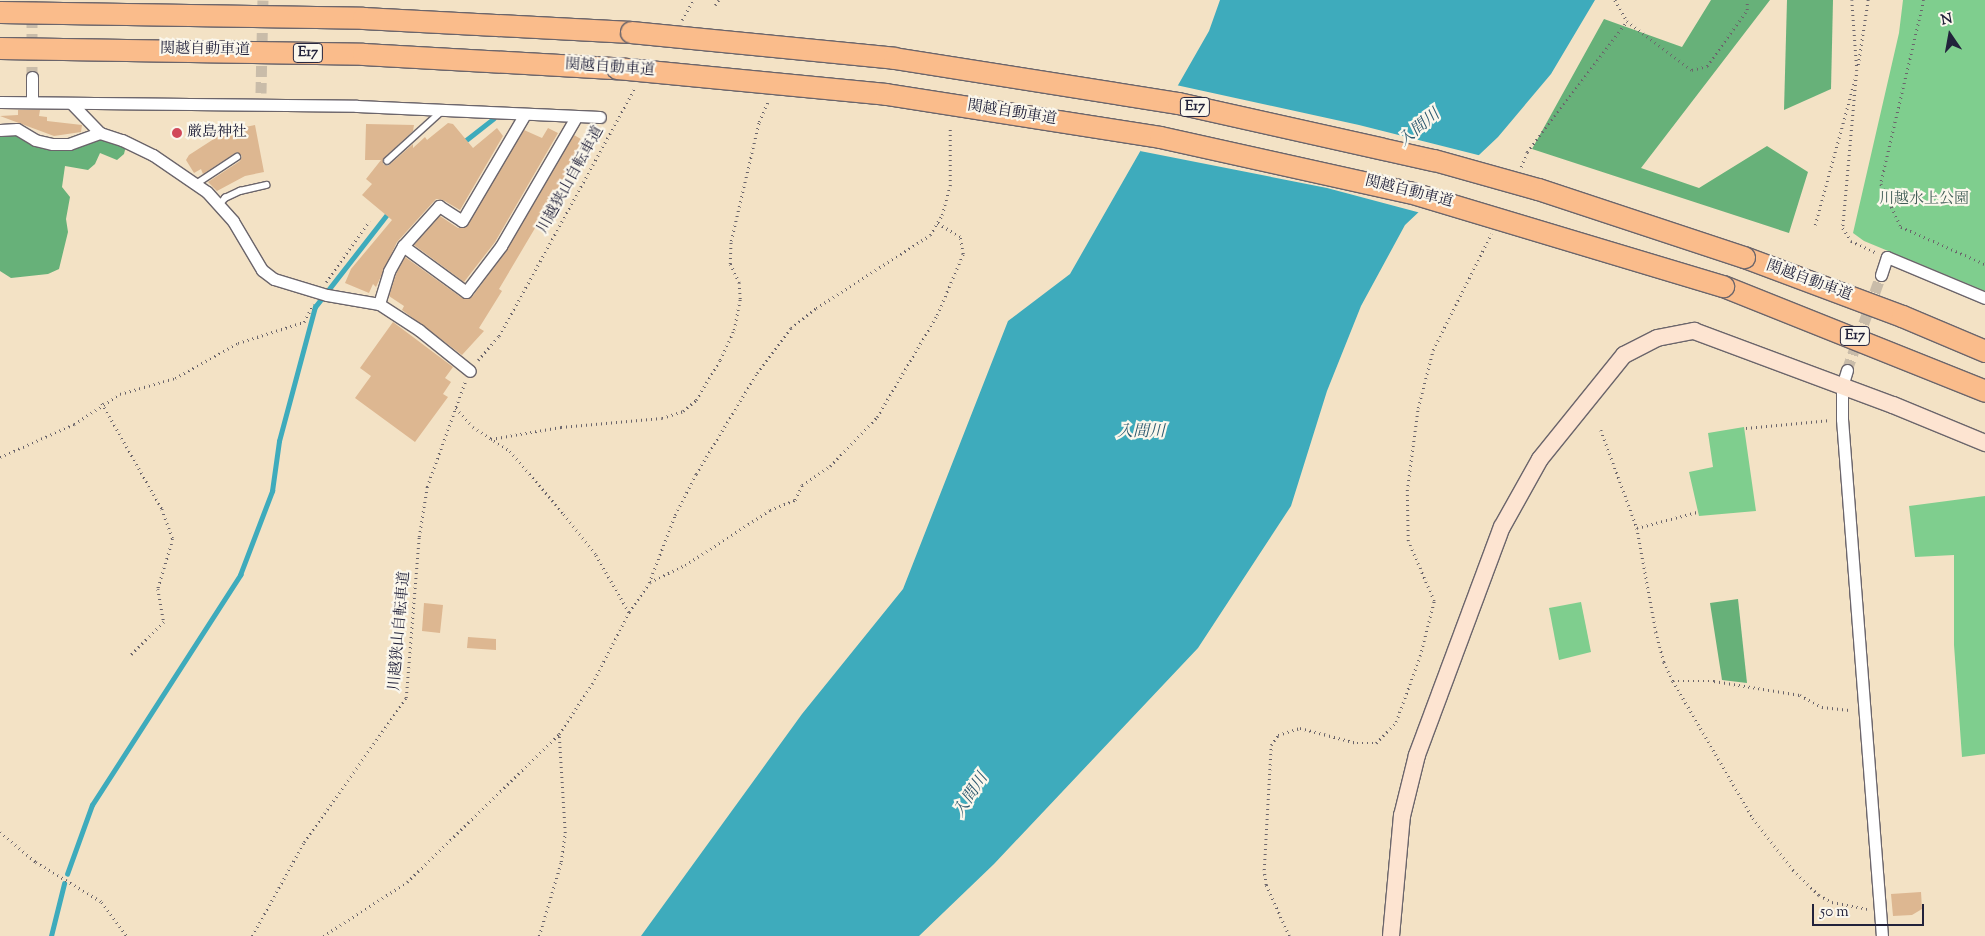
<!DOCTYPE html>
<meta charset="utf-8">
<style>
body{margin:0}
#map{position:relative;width:1985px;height:936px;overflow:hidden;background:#f3e2c5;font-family:"Sorts Mill Goudy","Noto Serif JP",serif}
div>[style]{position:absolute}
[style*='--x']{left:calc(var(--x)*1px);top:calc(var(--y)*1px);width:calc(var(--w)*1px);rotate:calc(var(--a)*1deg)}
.green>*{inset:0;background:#7fce8e}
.forest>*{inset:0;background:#67b179}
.water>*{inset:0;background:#3eabbc}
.pier>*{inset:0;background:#f3e2c5}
.stream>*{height:4.5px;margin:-2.25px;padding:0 2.25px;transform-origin:2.25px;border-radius:2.25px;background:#3eabbc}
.building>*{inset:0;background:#ddb791}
.street-tunnel>*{height:11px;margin-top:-5.5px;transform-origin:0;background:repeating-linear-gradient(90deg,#c9bca9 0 11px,transparent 0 16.5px)}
.path>*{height:2.5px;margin-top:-1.25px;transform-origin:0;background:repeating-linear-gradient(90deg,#6b656b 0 1px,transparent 0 5px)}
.roads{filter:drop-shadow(1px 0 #6b656b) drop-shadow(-1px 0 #6b656b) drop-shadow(0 1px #6b656b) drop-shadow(0 -1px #6b656b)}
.lane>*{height:5.5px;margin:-2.75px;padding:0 2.75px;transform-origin:2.75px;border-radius:2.75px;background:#fff}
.street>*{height:11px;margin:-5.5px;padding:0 5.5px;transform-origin:5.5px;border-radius:5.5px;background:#fff}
.secondary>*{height:16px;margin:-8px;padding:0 8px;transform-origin:8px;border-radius:8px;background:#fde4d1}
.highway>*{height:21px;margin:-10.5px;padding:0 10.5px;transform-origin:10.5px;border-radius:10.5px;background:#fabc8b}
.bridges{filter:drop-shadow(1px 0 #6b656b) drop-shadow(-1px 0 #6b656b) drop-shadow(0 1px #6b656b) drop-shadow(0 -1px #6b656b)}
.highway-bridge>*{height:21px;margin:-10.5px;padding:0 10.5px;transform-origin:10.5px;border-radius:10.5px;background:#fabc8b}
.dots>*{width:14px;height:14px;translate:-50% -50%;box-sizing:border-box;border:2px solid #fbf7ec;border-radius:50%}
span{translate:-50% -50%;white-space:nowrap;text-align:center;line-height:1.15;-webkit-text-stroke:4.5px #fbf7ec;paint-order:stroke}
.shield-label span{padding:1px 4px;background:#fbf7ec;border:1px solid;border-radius:4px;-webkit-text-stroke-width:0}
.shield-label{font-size:14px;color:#22223b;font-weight:700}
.street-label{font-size:15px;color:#22223b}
.poi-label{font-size:15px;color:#22223b}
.left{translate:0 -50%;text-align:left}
.park-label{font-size:15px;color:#435e58}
.water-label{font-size:16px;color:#2d596f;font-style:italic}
.north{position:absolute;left:1925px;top:10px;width:50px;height:50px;-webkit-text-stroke:4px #fbf7ec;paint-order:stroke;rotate:348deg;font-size:14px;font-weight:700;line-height:20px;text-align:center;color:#22223b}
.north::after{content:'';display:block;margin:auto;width:18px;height:22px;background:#22223b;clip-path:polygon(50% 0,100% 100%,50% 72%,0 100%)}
.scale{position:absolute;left:1812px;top:904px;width:112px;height:22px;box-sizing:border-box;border:2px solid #22223b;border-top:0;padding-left:6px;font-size:15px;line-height:18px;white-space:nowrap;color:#22223b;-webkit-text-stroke:4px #fbf7ec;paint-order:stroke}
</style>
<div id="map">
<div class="green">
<div style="clip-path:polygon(1903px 0,1985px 0,1985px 291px,1864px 241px,1853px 233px,1899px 33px)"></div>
<div style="clip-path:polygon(1744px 427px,1756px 511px,1699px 516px,1689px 472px,1713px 467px,1708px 433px)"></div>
<div style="clip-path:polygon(1985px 496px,1985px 754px,1962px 757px,1954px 645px,1954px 555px,1915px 557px,1909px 506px)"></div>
<div style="clip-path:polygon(1581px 602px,1591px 652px,1559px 660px,1549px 608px)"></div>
</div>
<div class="forest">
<div style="clip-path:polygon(1711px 0,1770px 0,1641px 168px,1699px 188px,1767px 146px,1808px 172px,1789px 233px,1532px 149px,1604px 19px,1682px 47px)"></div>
<div style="clip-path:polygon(1787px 0,1833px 0,1831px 89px,1784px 110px)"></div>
<div style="clip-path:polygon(6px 133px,64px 148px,76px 148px,101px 137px,126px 146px,124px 154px,117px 160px,100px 153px,95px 164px,88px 170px,65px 166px,62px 187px,70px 197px,66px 219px,68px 232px,59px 269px,48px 274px,11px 278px,0 271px,0 135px)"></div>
<div style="clip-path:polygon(1738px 599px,1747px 683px,1722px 680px,1710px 603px)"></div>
</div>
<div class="water">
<div style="clip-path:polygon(1220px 0,1595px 0,1551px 74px,1498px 137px,1405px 225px,1361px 306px,1327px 391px,1291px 506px,1198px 648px,994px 864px,919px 936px,641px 936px,802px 714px,903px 589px,1008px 321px,1070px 274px,1209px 31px)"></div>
</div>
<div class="pier">
<div style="clip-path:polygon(1176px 85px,1359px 125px,1482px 156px,1421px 213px,1327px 188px,1140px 151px)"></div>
</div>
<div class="stream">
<div style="--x:461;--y:144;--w:41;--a:-38"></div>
<div style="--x:67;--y:874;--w:73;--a:-70.1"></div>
<div style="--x:92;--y:805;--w:274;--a:-57.2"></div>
<div style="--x:240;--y:575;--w:90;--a:-69.1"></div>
<div style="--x:272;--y:491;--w:50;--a:-82"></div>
<div style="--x:279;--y:441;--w:139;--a:-75"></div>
<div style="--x:315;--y:307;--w:120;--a:-52.1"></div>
<div style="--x:51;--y:936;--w:54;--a:-76"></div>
</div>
<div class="building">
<div style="clip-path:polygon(18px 110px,40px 110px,39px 116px,47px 117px,47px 121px,82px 125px,81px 132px,54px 136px,0 116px,18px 115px)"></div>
<div style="clip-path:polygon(448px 123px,453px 124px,473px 148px,497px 128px,503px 136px,460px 210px,443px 200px,436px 199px,397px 242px,376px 287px,373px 284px,369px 293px,345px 283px,351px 269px,392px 220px,362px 195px,372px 184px,366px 179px,381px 160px,365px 160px,366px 124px,414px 125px,413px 131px,384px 158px,383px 164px,388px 166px,413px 144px,413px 148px,425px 137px,427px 140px)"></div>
<div style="clip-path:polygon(255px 125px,264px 172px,245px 176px,217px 191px,208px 182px,240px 161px,242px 156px,237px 152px,203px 174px,201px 169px,194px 173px,186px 160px,189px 155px,234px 126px,236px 129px)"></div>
<div style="clip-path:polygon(548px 128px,558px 133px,495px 242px,464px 282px,414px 245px,440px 216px,458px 228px,466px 227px,524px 130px,542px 138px)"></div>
<div style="clip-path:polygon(574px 135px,586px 142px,499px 289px,502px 291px,479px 328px,484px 331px,462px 355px,402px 310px,404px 306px,389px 296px,396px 274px,405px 257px,462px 298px,472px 297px,507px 250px)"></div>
<div style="clip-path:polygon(393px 322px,453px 367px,445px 378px,451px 382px,443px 394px,448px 397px,415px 442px,355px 398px,371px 376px,360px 368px)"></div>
<div style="clip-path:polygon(424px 603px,443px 605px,440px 633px,422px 631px)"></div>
<div style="clip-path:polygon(468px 637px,496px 639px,496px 650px,467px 648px)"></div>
<div style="clip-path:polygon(1921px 892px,1922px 909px,1912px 915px,1893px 916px,1891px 894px)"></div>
</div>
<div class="street-tunnel">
<div style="--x:32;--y:77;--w:77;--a:-90"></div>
<div style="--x:261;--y:93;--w:93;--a:-88.8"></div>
<div style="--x:1847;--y:370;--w:101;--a:-70.3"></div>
</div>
<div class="path">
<div style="--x:1615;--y:0;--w:24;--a:60"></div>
<div style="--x:1627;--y:21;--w:81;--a:37"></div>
<div style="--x:1692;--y:70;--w:16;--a:-15"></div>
<div style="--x:1707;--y:66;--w:69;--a:-54.5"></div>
<div style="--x:1747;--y:10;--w:10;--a:-90"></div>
<div style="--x:1852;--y:0;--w:70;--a:85.9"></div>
<div style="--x:1857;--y:70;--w:159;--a:95.1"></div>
<div style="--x:1843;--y:228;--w:15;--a:58"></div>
<div style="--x:1851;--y:241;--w:29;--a:25"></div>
<div style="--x:1924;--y:0;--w:189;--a:103.2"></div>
<div style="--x:1881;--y:184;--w:47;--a:65.1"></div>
<div style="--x:1901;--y:227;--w:92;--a:23.8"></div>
<div style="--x:715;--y:5;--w:6;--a:-51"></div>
<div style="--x:682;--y:20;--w:23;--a:-61"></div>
<div style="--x:1858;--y:65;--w:66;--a:-81.3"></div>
<div style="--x:1521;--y:167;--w:16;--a:-68"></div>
<div style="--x:1527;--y:152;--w:165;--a:-52.6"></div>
<div style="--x:1815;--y:225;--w:156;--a:-74.7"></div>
<div style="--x:326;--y:282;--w:75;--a:-54.8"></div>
<div style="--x:478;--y:360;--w:32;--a:-49"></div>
<div style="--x:499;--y:336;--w:283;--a:-61.3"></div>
<div style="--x:102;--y:403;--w:122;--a:60.5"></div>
<div style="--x:162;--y:509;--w:32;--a:70"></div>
<div style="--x:173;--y:539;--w:52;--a:106.7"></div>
<div style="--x:158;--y:589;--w:34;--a:80"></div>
<div style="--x:164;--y:622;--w:49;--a:135"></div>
<div style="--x:456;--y:408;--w:25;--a:48"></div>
<div style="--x:473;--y:427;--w:44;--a:33"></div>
<div style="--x:510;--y:451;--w:83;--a:49.4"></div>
<div style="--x:564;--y:514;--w:52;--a:52"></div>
<div style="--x:596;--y:555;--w:66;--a:59.9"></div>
<div style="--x:1746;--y:428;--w:85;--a:-5.4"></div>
<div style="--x:1601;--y:430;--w:104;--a:69.8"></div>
<div style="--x:1637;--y:528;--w:106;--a:79.6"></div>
<div style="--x:1656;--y:632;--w:31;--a:75"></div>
<div style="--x:1664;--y:662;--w:21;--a:65"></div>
<div style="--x:1673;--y:681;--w:159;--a:59.7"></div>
<div style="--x:1753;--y:818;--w:66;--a:52.4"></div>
<div style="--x:1793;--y:870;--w:36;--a:44"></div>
<div style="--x:1819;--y:895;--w:15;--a:28"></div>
<div style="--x:1832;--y:902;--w:36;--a:11"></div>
<div style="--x:491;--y:439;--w:71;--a:-9.7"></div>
<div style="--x:561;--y:427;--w:101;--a:-5.1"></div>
<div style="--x:662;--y:418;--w:22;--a:-18"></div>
<div style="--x:683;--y:411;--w:17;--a:-40"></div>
<div style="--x:696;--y:400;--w:47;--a:-59"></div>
<div style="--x:720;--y:360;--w:33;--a:-65"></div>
<div style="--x:734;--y:330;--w:32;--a:-79"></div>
<div style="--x:740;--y:299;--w:16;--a:-94"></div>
<div style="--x:739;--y:283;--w:21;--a:-115"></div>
<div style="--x:730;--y:264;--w:23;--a:-88"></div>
<div style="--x:731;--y:241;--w:122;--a:-76.8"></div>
<div style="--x:759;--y:122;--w:23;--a:-67"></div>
<div style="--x:0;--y:457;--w:81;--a:-24"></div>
<div style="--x:74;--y:424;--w:55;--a:-33.1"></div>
<div style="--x:120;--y:394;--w:57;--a:-16.2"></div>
<div style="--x:175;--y:378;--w:72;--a:-29.1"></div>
<div style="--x:238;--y:343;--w:69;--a:-17.7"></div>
<div style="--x:304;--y:322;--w:20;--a:-63"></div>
<div style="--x:1637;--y:528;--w:62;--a:-14.9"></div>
<div style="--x:650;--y:582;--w:39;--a:-26"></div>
<div style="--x:685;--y:565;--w:101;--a:-32.9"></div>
<div style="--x:770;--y:510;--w:27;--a:-22"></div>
<div style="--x:795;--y:500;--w:17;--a:-65"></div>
<div style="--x:802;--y:485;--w:34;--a:-34"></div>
<div style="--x:830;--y:466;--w:68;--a:-46.2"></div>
<div style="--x:877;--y:417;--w:118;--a:-59.5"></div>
<div style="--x:937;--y:315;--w:66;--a:-66.9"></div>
<div style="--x:963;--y:254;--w:17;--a:-100"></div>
<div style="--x:960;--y:237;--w:27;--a:-149"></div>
<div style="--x:1673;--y:681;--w:41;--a:0"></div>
<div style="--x:1714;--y:681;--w:87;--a:9.2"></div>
<div style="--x:1800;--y:695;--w:25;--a:29"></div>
<div style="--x:1822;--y:707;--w:30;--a:6"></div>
<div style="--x:0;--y:832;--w:47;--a:39.8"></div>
<div style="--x:36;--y:862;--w:77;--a:31.2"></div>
<div style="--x:102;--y:902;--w:42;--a:53.7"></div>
<div style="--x:252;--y:936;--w:107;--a:-61"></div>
<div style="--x:304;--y:842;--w:176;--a:-54.7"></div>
<div style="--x:406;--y:698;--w:162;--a:-85.4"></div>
<div style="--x:419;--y:537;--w:51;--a:-80.9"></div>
<div style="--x:427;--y:487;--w:112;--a:-70.1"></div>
<div style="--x:323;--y:936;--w:100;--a:-32.7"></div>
<div style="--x:407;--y:882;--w:212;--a:-44.2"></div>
<div style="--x:559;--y:734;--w:60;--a:-56.6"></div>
<div style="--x:592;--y:684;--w:81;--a:-62.8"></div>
<div style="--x:629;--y:612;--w:35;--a:-55"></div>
<div style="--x:649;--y:583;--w:73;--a:-69.1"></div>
<div style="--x:675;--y:515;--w:46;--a:-62.9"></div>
<div style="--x:696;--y:474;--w:118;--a:-58.9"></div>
<div style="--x:757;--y:373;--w:56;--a:-52.9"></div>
<div style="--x:791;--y:328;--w:32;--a:-39"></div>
<div style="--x:816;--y:308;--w:135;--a:-32.6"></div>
<div style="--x:930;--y:235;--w:23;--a:-59"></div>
<div style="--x:942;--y:215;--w:30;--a:-75"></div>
<div style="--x:950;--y:186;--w:58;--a:-90"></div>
<div style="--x:539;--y:936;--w:77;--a:-73.4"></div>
<div style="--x:561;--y:862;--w:29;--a:-82"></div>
<div style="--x:565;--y:833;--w:99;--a:-93.5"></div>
<div style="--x:1289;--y:936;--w:56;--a:-114.3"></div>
<div style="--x:1266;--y:885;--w:15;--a:-98"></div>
<div style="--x:1264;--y:870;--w:125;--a:-86.8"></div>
<div style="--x:1271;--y:745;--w:12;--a:-55"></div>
<div style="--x:1278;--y:735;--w:23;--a:-18"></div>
<div style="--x:1300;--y:728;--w:59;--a:14.7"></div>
<div style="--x:1357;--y:743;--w:19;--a:0"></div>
<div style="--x:1376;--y:743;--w:29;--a:-46"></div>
<div style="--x:1396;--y:722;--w:70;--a:-70"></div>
<div style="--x:1420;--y:656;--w:57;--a:-75.7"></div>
<div style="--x:1434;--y:601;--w:65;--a:-113.4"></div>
<div style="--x:1408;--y:541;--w:50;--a:-91.1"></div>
<div style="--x:1407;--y:491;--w:84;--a:-82.5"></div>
<div style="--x:1418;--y:408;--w:60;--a:-75.5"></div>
<div style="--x:1433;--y:350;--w:130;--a:-63.4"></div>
</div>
<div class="roads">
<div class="lane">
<div style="--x:387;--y:161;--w:74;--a:-42.3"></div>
<div style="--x:196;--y:184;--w:49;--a:-33.4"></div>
<div style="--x:220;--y:204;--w:8;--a:-50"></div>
<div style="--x:225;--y:198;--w:17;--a:-25"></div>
<div style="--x:240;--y:191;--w:27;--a:-13"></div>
</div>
<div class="street">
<div style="--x:32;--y:77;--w:25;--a:90"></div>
<div style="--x:0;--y:102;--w:357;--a:0.6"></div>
<div style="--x:357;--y:106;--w:243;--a:2.6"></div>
<div style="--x:72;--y:104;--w:40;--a:46"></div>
<div style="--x:100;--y:133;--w:23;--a:18"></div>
<div style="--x:122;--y:140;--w:34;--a:26"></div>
<div style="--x:153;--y:155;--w:65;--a:34.4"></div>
<div style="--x:207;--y:192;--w:39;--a:48"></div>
<div style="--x:233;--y:221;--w:57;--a:59.4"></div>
<div style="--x:262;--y:270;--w:15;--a:37"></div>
<div style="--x:274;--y:279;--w:55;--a:16.8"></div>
<div style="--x:327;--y:295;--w:53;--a:9.8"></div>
<div style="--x:379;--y:304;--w:48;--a:33"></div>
<div style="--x:419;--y:330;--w:65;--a:38.8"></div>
<div style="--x:0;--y:130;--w:17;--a:-3"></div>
<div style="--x:17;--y:129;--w:21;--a:31"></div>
<div style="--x:35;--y:140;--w:18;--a:13"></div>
<div style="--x:53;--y:144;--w:16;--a:0"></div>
<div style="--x:69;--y:144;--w:33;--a:-20"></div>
<div style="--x:403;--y:246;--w:78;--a:36.1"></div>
<div style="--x:466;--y:292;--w:58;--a:-52.7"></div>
<div style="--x:501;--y:246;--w:149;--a:-59.8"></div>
<div style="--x:1881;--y:275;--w:19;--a:-72"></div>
<div style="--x:1887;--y:257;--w:106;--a:22.7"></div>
<div style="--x:379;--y:304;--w:34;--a:-73"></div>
<div style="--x:389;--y:271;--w:29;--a:-61"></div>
<div style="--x:403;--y:246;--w:54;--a:-48"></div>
<div style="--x:439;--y:206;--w:27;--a:33"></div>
<div style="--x:462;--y:221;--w:124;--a:-59.5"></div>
<div style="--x:1847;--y:370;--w:17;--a:107"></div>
<div style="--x:1842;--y:386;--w:33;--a:90"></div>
<div style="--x:1842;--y:419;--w:519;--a:85.58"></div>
</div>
<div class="secondary">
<div style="--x:1391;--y:936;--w:121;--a:-84.8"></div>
<div style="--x:1402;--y:816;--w:63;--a:-76.2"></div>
<div style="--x:1417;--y:755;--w:243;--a:-69.6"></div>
<div style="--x:1502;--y:527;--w:78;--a:-60.8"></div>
<div style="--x:1540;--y:459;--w:134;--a:-51.1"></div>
<div style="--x:1624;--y:355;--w:37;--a:-27"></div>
<div style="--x:1657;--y:338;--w:38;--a:-11"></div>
<div style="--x:1694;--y:331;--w:212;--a:20.4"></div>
<div style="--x:1893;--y:405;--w:100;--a:22.4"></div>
</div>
<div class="highway">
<div style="--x:0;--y:12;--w:363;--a:0.9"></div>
<div style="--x:363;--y:18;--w:268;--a:3"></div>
<div style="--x:0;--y:48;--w:363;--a:0.9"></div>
<div style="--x:363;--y:54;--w:254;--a:3.2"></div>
<div style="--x:1744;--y:257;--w:169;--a:20.5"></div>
<div style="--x:1902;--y:316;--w:90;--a:22.9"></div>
<div style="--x:1723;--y:286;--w:282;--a:21.8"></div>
</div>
</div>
<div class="bridges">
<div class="highway-bridge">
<div style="--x:631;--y:32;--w:264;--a:5.6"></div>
<div style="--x:894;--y:58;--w:288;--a:9"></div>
<div style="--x:1178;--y:103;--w:262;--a:12.6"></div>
<div style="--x:1434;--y:160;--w:108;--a:15.6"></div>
<div style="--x:1538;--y:189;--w:217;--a:18.3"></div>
<div style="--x:617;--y:68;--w:270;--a:5.5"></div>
<div style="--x:886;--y:94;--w:277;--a:8.9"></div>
<div style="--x:1160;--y:137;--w:255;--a:12.5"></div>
<div style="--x:1409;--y:192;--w:328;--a:16.7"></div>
</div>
</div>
<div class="dots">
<div style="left:177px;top:133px;background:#d1495b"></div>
</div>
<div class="shield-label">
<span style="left:308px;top:53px">E17</span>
<span style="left:1195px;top:107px">E17</span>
<span style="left:1855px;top:336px">E17</span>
</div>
<div class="street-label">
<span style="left:205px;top:50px;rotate:1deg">関越自動車道</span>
<span style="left:610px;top:68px;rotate:4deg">関越自動車道</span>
<span style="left:1012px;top:113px;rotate:9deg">関越自動車道</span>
<span style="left:571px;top:180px;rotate:-61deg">川越狭山自転車道</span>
<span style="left:1409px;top:192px;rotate:14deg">関越自動車道</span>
<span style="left:1809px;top:281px;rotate:20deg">関越自動車道</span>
<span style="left:400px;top:631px;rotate:-85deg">川越狭山自転車道</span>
</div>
<div class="poi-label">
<span class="left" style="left:187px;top:133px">厳島神社</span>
</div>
<div class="park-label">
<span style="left:1924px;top:200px">川越水上公園</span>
</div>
<div class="water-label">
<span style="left:1420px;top:129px;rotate:-40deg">入間川</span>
<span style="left:1141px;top:433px">入間川</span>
<span style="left:972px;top:796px;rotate:-57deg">入間川</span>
</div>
<div class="north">N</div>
<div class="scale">50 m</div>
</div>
